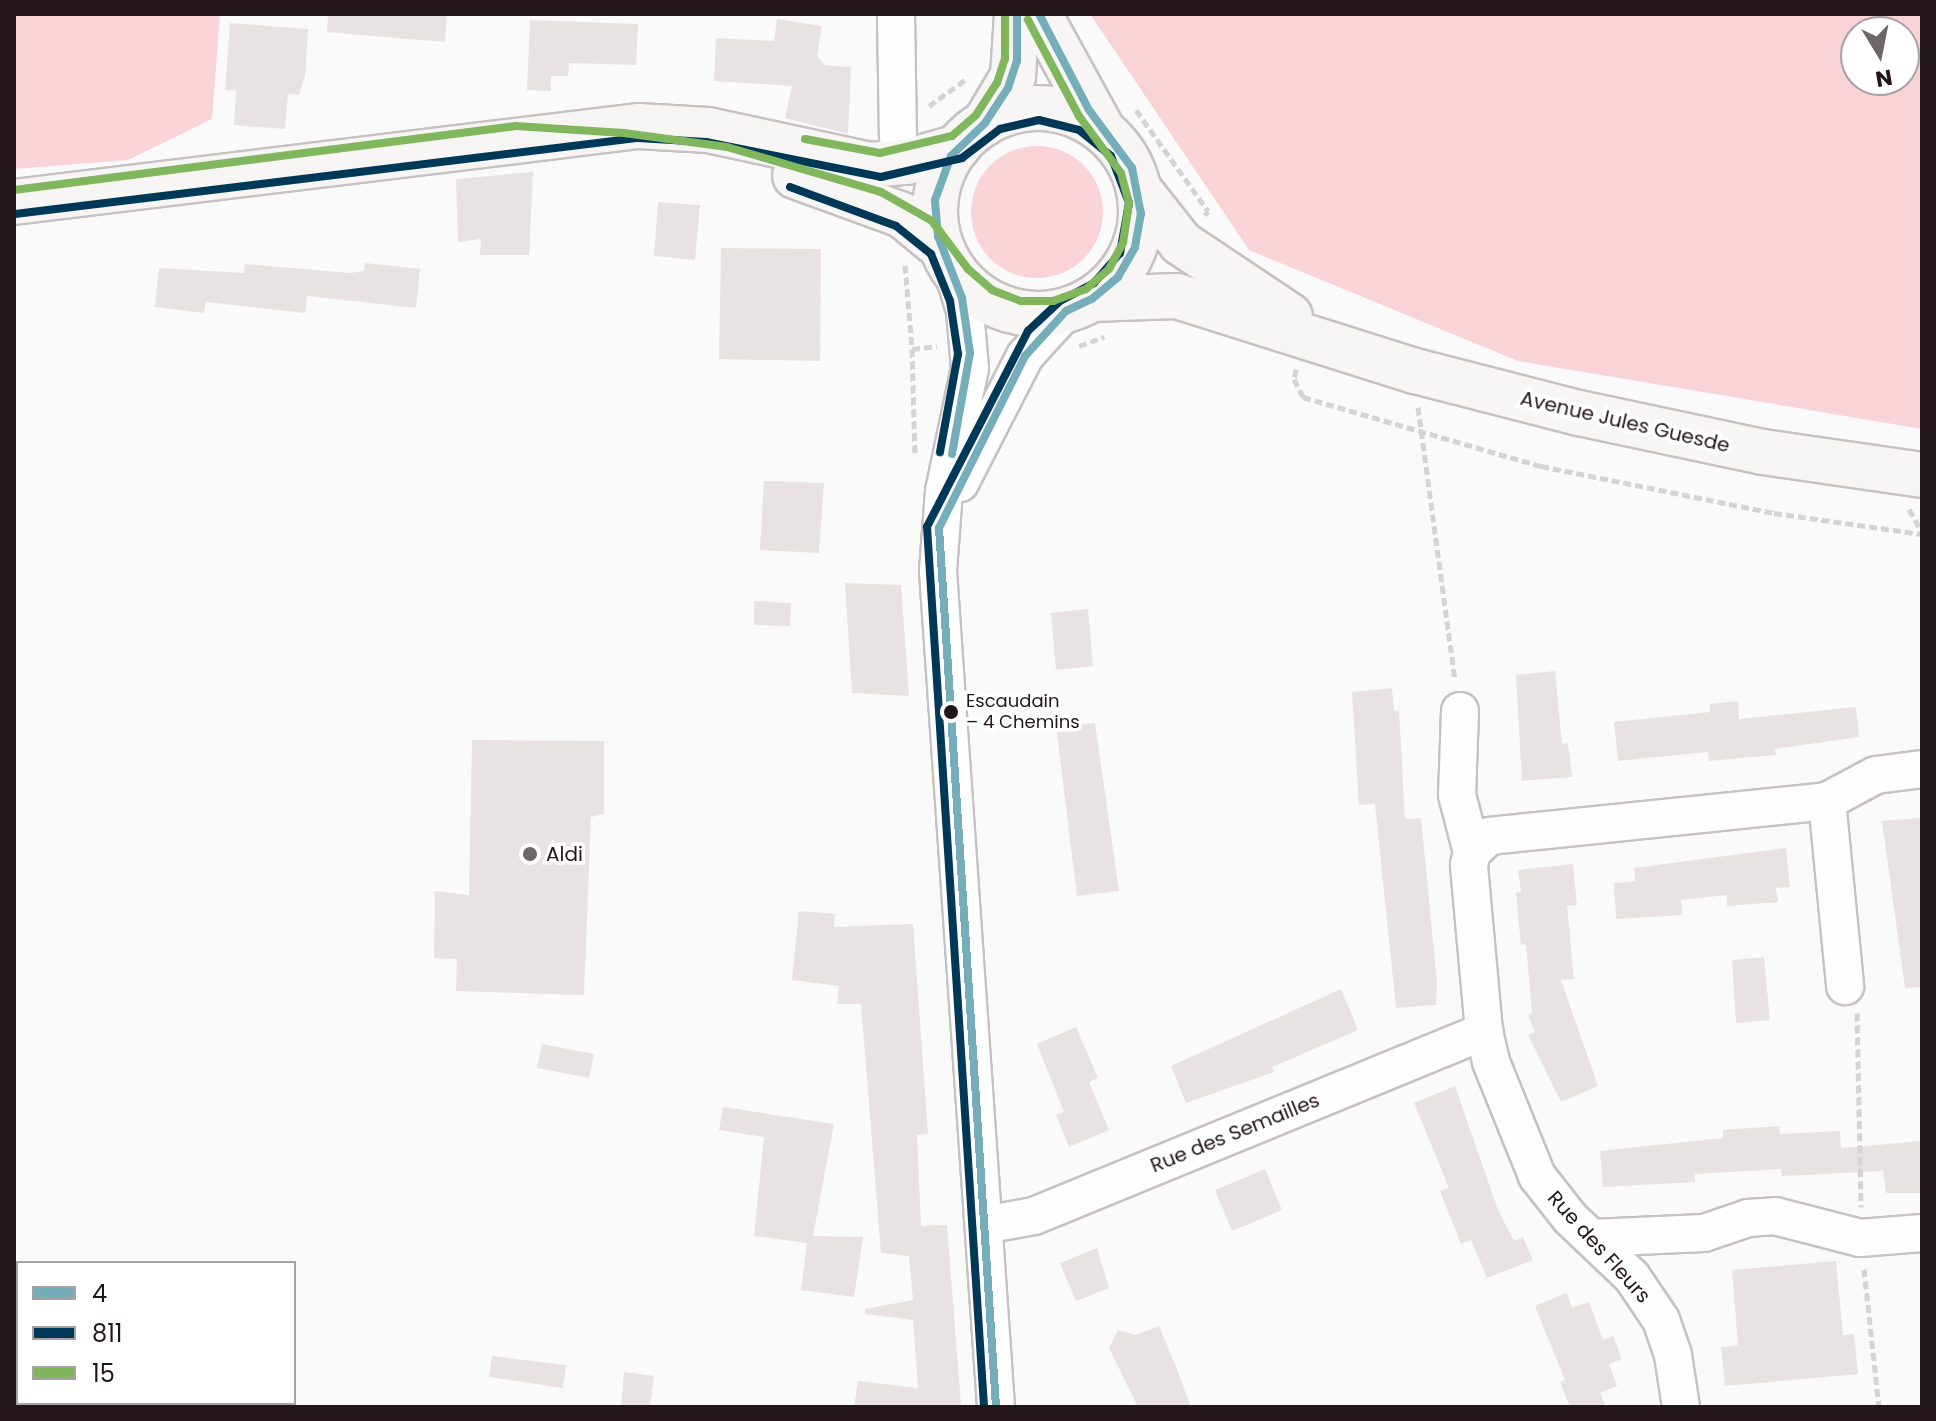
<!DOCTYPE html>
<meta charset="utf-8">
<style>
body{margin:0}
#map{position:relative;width:1936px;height:1421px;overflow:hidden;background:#fafafa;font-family:Poppins,sans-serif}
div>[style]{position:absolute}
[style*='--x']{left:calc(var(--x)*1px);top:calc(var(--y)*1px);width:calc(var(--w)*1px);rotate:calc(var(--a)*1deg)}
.green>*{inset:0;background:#f9d3d8}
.round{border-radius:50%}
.building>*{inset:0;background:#e9e2e3}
.path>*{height:5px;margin-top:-2.5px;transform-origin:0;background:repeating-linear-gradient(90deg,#d5d4d4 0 8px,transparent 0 12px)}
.roads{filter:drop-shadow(2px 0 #c8c1c2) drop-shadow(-2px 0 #c8c1c2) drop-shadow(0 2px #c8c1c2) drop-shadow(0 -2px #c8c1c2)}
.minor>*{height:36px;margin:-18px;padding:0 18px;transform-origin:18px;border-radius:18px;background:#fefefe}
.major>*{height:44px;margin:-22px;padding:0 22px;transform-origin:22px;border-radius:22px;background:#f8f5f5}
.major>.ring{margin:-22px;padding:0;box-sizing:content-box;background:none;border:44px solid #f8f5f5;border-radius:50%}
.bus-1>*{height:8px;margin:-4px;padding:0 4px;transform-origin:4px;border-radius:4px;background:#75aebb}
.bus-2>*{height:8px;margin:-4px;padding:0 4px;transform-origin:4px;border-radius:4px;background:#003858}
.bus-3>*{height:8px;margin:-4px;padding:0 4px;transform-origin:4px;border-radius:4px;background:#80b65c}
.dots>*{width:22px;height:22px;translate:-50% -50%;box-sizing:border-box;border:4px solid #fff;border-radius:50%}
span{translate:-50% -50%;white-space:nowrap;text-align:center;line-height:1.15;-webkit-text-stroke:7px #fff;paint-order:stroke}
.bus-label{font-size:18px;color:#231618}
.left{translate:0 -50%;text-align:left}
.street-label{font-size:20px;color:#231618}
.poi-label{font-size:20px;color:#231618}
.frame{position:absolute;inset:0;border:16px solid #231618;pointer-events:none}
.legend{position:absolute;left:16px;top:1261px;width:280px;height:144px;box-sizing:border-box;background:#fff;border:2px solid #a7a2a3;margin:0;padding:10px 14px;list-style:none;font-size:24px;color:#231618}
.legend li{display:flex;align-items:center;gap:16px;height:40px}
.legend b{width:40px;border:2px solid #a7a2a3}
.north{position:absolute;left:1840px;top:16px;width:80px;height:80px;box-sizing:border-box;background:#fff;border:2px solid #a7a2a3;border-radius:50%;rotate:170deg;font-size:22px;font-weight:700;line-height:32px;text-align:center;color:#231618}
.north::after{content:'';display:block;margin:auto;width:28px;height:36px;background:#6e6667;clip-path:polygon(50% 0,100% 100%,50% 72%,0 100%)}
</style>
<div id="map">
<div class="green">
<div style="clip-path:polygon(14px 14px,220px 14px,212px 119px,128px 160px,14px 169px)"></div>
<div style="clip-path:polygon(evenodd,1090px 14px,1922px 14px,1922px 429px,1518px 361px,1249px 250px,1090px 14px,1856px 32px,1904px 32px,1904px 80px,1856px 80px,1856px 32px)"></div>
<div class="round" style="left:971px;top:146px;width:132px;height:132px"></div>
</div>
<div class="building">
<div style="clip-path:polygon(328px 14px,447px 14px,445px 42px,327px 32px)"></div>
<div style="clip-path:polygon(777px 19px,822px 26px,817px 56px,825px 65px,851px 67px,848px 134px,785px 118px,792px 86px,714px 81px,716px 38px,774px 41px)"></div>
<div style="clip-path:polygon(530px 20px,638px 24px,636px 65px,569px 63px,568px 76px,551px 76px,551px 91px,527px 90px)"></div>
<div style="clip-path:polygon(230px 23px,308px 29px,305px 76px,299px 95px,288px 94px,285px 129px,234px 125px,236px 91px,225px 90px)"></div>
<div style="clip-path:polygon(533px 172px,529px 255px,480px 255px,481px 239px,458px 242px,456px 179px)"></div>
<div style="clip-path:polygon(658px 202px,700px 205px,695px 260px,654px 256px)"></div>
<div style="clip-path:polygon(721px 248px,821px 249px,820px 361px,719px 359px)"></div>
<div style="clip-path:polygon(365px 263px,420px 269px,416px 308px,307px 296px,305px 313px,206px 302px,204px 313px,155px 307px,159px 268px,244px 273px,245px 264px,350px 273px,364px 271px)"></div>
<div style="clip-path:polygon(764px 481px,824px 483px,819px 553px,760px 550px)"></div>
<div style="clip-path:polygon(845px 583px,901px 585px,909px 696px,852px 693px)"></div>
<div style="clip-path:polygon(754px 601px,791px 603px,790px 626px,754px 625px)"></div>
<div style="clip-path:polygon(1088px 609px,1093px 666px,1056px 670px,1051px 613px)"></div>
<div style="clip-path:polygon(1555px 671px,1562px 744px,1568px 743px,1572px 777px,1522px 781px,1516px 675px)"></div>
<div style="clip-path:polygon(1392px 688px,1394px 711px,1399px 710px,1405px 819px,1421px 818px,1437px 982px,1436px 1005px,1396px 1008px,1375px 804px,1359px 805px,1352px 692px)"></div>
<div style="clip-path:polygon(1738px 701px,1739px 719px,1856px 707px,1859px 737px,1775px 749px,1776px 755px,1709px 761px,1708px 752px,1618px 761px,1614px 722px,1710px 712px,1710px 704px)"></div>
<div style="clip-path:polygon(1095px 723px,1119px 891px,1077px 896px,1056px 726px)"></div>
<div style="clip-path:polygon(472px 740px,604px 741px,604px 814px,591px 817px,584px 995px,456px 991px,457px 959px,434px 958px,435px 891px,469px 895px)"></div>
<div style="clip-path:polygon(1921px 818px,1922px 987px,1905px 988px,1882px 821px)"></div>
<div style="clip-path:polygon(1786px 848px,1790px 887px,1776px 888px,1778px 902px,1727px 906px,1727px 895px,1681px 900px,1682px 915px,1616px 919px,1614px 883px,1635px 881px,1634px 868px)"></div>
<div style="clip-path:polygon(1573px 864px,1577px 905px,1567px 906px,1574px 979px,1561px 980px,1598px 1086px,1561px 1102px,1528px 1035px,1535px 1032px,1528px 1015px,1532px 1013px,1526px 944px,1521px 945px,1516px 893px,1521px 892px,1518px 870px)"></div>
<div style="clip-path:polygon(799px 911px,835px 914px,834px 927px,913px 924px,928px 1134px,917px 1135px,921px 1226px,947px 1225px,961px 1405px,854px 1407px,858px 1381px,918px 1388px,913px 1320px,865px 1314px,865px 1309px,913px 1300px,909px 1256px,881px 1253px,861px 1004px,837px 1004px,839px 986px,792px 980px)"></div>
<div style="clip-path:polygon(1764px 957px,1770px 1020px,1736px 1023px,1732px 960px)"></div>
<div style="clip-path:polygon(1341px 989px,1358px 1030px,1272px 1067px,1274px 1072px,1186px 1103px,1171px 1066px)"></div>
<div style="clip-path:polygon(1076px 1027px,1098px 1078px,1089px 1082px,1109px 1130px,1069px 1147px,1056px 1115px,1064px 1112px,1037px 1044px)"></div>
<div style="clip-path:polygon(542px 1044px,594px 1054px,589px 1078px,537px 1068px)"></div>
<div style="clip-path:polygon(1455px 1086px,1498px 1210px,1514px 1241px,1523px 1237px,1533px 1260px,1487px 1278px,1471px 1240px,1461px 1244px,1440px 1191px,1449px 1188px,1414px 1103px)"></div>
<div style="clip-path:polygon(723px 1107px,834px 1124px,813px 1236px,863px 1237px,854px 1297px,801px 1290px,807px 1243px,754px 1236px,764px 1137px,719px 1130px)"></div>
<div style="clip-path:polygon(1779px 1126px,1780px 1134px,1840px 1131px,1841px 1148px,1922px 1141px,1922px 1193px,1886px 1193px,1883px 1171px,1782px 1176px,1781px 1169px,1695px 1174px,1695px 1182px,1603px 1187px,1600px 1151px,1723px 1138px,1723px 1130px)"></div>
<div style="clip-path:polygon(1265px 1169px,1282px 1210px,1232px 1231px,1215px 1190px)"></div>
<div style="clip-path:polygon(1097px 1248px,1109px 1288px,1076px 1301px,1060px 1263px)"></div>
<div style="clip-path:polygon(1836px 1261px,1843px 1335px,1854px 1334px,1858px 1374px,1725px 1386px,1721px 1347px,1738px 1345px,1732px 1270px)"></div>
<div style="clip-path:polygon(1567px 1293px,1572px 1308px,1589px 1302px,1603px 1340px,1613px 1336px,1622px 1359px,1609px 1364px,1617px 1386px,1600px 1393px,1606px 1407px,1570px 1407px,1560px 1382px,1565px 1380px,1535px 1306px)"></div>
<div style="clip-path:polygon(1159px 1326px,1176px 1367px,1191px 1407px,1138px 1407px,1109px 1348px,1118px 1330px,1136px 1335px)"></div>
<div style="clip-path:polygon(492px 1356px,566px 1365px,563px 1388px,489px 1377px)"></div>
<div style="clip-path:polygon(624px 1372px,654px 1376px,650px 1407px,621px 1407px)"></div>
</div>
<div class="path">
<div style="--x:929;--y:106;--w:46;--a:-36.1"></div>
<div style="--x:1136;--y:110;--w:124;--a:54.5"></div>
<div style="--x:1208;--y:211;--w:5;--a:127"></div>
<div style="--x:905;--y:265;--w:84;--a:85.2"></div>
<div style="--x:912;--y:349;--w:25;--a:-7"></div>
<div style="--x:1079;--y:346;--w:27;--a:-20"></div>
<div style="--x:912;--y:349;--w:107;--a:88.4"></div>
<div style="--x:1296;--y:369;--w:10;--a:101"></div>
<div style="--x:1294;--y:379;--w:20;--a:63"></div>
<div style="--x:1303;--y:397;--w:248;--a:16.2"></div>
<div style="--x:1541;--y:466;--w:238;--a:11.4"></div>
<div style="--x:1774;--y:513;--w:149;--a:8.1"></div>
<div style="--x:1418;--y:407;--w:275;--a:82.3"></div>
<div style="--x:1909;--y:509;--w:26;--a:61"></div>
<div style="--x:1857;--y:1013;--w:194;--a:88.8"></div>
<div style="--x:1864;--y:1269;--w:139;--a:83.8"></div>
</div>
<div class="roads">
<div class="minor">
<div style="--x:896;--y:14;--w:123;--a:89.1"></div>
<div style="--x:952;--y:268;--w:45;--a:73.2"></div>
<div style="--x:965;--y:311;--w:57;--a:85"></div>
<div style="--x:970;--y:368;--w:126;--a:101.9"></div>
<div style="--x:944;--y:491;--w:80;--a:94.3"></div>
<div style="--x:938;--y:571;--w:838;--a:86.03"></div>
<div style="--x:960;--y:483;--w:143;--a:-62.9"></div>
<div style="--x:1025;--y:356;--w:61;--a:-47.7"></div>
<div style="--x:1460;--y:711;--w:84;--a:92"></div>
<div style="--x:1457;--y:795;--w:59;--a:75.3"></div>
<div style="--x:1827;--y:801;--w:186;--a:84.4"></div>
<div style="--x:1484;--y:1031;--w:32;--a:77"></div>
<div style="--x:1491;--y:1062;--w:123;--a:68"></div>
<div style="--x:1537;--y:1176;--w:53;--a:51.8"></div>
<div style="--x:1570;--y:1218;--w:86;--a:43.6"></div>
<div style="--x:1632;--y:1277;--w:52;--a:56"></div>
<div style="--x:1661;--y:1320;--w:37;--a:71"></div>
<div style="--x:1673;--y:1355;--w:53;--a:81.3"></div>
<div style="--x:984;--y:1225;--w:51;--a:-10.2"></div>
<div style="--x:1034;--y:1216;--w:487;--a:-22.3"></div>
<div style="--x:1484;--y:1031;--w:167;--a:-95.2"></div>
<div style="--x:1469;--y:865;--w:13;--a:-77"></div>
<div style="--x:1472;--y:852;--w:23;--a:-43"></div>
<div style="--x:1489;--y:836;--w:340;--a:-5.9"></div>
<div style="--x:1827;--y:801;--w:55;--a:-28"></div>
<div style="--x:1876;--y:775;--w:46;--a:-7.4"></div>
<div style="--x:1592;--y:1238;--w:112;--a:-2.6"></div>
<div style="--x:1704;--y:1233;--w:46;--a:-18.8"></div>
<div style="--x:1748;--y:1218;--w:27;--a:-4"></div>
<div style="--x:1775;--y:1216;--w:88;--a:14.5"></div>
<div style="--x:1860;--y:1238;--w:62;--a:-4.6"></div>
</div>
<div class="major">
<div style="--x:1039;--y:14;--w:133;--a:61.3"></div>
<div class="ring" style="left:935px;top:108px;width:162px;height:162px"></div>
<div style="--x:985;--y:123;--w:55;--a:-59.2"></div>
<div style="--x:1013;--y:76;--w:62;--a:-86.3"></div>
<div style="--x:795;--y:176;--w:114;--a:20"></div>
<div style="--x:902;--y:215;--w:50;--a:39.4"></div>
<div style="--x:1140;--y:191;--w:66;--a:51.7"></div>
<div style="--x:1181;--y:243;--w:131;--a:33.8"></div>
<div style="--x:14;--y:202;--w:629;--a:-6.94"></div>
<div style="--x:638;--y:126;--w:70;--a:3.3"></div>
<div style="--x:708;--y:130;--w:166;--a:12.2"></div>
<div style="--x:870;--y:165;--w:36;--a:-5"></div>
<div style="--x:906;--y:162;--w:54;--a:-16.1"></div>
<div style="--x:1092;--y:299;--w:85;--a:-2"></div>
<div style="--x:1177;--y:296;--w:250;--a:17.5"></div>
<div style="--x:1415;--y:371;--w:169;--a:14.4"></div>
<div style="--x:1579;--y:413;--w:188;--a:12"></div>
<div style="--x:1763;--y:452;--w:161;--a:8.2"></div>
</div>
</div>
<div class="bus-1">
<div style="--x:952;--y:454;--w:103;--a:-79.9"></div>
<div style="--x:970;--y:353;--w:56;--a:-98.3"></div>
<div style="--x:962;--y:298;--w:66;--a:-111.2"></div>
<div style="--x:938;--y:236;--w:36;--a:-95"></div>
<div style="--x:935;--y:200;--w:47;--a:-70"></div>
<div style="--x:951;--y:156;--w:47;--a:-44.1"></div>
<div style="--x:985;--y:123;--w:42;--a:-56.7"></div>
<div style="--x:1008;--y:88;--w:28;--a:-72"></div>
<div style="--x:1017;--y:61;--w:47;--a:-90"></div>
<div style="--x:996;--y:1407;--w:881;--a:-93.71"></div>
<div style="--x:939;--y:528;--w:192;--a:-63.4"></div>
<div style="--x:1025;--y:356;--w:61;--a:-47.7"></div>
<div style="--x:1066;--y:311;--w:29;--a:-25"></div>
<div style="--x:1092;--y:299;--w:34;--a:-40"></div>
<div style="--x:1118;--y:277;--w:34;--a:-60"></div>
<div style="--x:1135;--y:247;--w:34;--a:-80"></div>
<div style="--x:1141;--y:214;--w:47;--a:-101.1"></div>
<div style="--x:1132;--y:168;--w:72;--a:-126.6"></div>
<div style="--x:1089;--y:110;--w:108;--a:-117.5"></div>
</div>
<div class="bus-2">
<div style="--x:790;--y:187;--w:113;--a:20.2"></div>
<div style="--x:896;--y:226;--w:45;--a:38.7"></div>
<div style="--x:931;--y:254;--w:51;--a:68"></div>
<div style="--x:950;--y:301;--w:54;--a:81.4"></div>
<div style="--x:958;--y:354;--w:100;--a:100.4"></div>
<div style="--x:15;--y:214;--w:628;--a:-6.96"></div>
<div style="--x:638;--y:138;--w:68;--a:3.4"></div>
<div style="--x:706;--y:142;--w:178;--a:11.3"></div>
<div style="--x:881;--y:177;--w:83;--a:-13.2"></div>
<div style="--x:962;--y:158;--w:48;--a:-37.3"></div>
<div style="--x:1000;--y:129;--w:40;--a:-13"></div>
<div style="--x:1039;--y:120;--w:41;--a:14"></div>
<div style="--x:1079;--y:130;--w:41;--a:39.1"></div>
<div style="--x:1111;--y:156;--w:50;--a:69"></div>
<div style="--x:1129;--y:203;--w:51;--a:100.2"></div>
<div style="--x:1120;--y:253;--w:40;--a:131"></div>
<div style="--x:1094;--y:283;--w:40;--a:152"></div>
<div style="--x:1059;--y:302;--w:42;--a:136.9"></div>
<div style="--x:1028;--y:331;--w:220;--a:117.3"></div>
<div style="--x:927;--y:527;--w:882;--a:86.29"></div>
</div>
<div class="bus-3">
<div style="--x:805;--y:139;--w:76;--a:10.6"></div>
<div style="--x:880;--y:153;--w:74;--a:-13.3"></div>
<div style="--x:952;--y:136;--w:32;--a:-41"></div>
<div style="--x:976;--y:115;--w:38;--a:-57"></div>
<div style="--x:997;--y:83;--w:25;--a:-72"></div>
<div style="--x:1005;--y:59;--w:45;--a:-90"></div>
<div style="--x:14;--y:190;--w:506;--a:-7.27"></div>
<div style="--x:516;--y:126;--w:108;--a:3.7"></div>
<div style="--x:624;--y:133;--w:104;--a:7.7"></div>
<div style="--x:727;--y:147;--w:160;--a:16.3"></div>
<div style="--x:881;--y:192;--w:59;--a:29.6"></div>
<div style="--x:932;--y:221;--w:60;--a:53.1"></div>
<div style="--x:968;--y:269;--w:32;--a:41"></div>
<div style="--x:992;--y:290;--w:31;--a:21"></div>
<div style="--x:1021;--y:301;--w:32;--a:0"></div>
<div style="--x:1053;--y:301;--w:35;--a:-20"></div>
<div style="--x:1086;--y:289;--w:30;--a:-41"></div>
<div style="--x:1109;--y:269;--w:30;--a:-62"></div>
<div style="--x:1123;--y:243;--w:40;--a:-81.5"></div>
<div style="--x:1129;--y:203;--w:31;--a:-105"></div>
<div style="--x:1121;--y:173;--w:71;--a:-126.4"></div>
<div style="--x:1079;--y:116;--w:109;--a:-118"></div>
</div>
<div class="dots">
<div style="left:951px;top:712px;background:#231618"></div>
<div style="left:530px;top:854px;background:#6e6667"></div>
</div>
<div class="bus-label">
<span class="left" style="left:966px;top:712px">Escaudain<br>– 4 Chemins</span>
</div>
<div class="street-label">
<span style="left:1625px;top:422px;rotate:13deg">Avenue Jules Guesde</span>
<span style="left:1235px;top:1133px;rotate:-22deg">Rue des Semailles</span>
<span style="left:1599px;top:1247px;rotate:48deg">Rue des Fleurs</span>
</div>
<div class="poi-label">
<span class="left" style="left:546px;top:854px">Aldi</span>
</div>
<div class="frame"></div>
<ul class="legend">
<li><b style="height:10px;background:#75aebb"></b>4</li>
<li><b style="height:10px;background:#003858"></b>811</li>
<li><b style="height:10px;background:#80b65c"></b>15</li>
</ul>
<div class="north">N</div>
</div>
